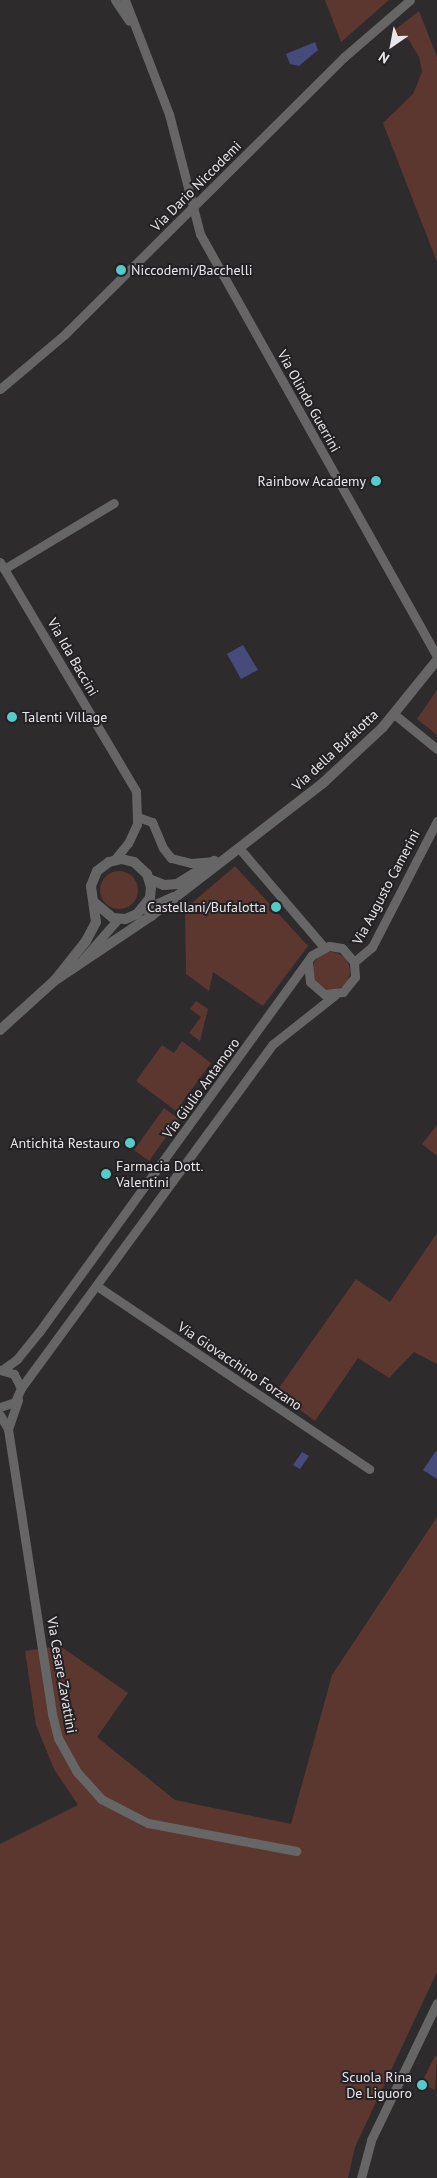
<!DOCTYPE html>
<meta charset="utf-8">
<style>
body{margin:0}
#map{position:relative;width:437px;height:2178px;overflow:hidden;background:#2d2b2c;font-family:"PT Sans",sans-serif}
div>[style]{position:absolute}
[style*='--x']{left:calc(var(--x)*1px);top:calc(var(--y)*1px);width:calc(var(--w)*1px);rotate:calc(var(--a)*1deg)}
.green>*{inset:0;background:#5b3730}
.round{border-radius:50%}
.water>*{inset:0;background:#464b7b}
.minor>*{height:9px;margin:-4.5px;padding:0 4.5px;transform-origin:4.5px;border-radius:4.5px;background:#676666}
.tertiary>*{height:10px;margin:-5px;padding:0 5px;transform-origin:5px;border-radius:5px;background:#676666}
.dots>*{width:14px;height:14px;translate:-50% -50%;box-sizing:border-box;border:2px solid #232123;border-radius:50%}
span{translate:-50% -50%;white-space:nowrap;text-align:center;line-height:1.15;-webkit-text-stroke:4px #232123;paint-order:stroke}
.street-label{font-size:14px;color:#e8e6e8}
.poi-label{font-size:14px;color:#e8e6e8}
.left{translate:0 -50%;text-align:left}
.right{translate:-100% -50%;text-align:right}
.north{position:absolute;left:367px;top:20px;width:50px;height:50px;-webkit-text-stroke:4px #232123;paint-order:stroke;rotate:213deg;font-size:14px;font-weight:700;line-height:20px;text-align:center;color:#e8e6e8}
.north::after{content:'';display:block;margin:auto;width:18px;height:22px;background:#e8e6e8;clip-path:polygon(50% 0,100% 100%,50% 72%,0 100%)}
</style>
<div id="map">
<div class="green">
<div style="clip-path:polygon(325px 0,389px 0,341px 42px)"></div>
<div style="clip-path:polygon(419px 11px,437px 57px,437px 262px,383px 123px,413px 94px,422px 72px,419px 57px,409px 40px,392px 32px)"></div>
<div style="clip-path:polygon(437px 690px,437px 735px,417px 719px)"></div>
<div style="clip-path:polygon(235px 866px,308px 946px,263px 1006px,213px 972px,209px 991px,186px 974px,185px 909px)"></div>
<div class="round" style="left:100px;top:871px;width:38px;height:38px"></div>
<div class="round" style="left:312px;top:952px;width:38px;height:38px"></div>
<div style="clip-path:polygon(196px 1001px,208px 1009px,200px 1041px,189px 1033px,201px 1017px,190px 1009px)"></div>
<div style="clip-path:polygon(182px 1041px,211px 1063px,176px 1111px,136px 1081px,162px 1045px,174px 1053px)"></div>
<div style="clip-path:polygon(164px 1108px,179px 1119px,149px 1161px,134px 1150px)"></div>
<div style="clip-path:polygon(437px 1125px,437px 1156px,422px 1144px)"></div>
<div style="clip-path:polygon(437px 1233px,437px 1364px,414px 1352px,389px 1378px,358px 1358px,315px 1421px,276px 1392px,356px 1279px,390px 1302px)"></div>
<div style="clip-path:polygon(437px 1517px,437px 1972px,355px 2147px,348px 2178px,0 2178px,0 1844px,78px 1805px,54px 1769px,36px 1725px,25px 1651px,60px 1646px,128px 1693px,97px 1737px,175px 1800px,291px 1824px,332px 1675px)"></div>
<div style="clip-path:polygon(435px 2056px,437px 2057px,435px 2090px,421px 2084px)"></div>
</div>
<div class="water">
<div style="clip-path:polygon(315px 42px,318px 50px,299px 66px,290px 64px,286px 54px)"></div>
<div style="clip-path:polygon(243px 645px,258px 670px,241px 679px,227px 654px)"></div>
<div style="clip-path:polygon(436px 1451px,437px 1452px,437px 1479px,423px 1470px)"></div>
<div style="clip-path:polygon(302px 1452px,309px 1456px,300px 1469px,293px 1465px)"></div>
</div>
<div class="minor">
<div style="--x:115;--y:0;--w:25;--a:56"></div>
<div style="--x:125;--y:0;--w:122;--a:68.9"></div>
<div style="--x:169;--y:114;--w:124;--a:75.5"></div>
<div style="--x:200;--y:234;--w:485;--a:60.7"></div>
<div style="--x:0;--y:389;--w:85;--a:-40.2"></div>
<div style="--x:65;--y:334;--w:393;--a:-44.8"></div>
<div style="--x:344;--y:57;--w:87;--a:-40.8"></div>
<div style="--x:0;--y:562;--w:266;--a:59.3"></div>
<div style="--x:136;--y:791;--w:33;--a:88"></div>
<div style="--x:137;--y:824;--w:21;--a:115"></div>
<div style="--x:128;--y:843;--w:22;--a:129"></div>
<div style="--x:4;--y:569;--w:128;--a:-31"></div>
<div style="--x:394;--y:714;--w:55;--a:39.1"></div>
<div style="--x:138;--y:817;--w:15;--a:20"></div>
<div style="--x:152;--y:822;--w:28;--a:67"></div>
<div style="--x:163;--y:848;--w:13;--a:51"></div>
<div style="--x:171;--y:858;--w:21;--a:14"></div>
<div style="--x:191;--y:863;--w:21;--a:-5"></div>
<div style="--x:239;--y:848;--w:130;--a:49.4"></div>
<div style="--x:144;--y:909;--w:32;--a:-24"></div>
<div style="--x:83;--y:959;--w:53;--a:-48.8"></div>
<div style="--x:354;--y:962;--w:23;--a:-40"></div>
<div style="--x:372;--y:947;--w:142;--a:-62.7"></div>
<div style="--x:97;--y:1286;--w:328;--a:33.9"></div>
<div style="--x:2;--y:1370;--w:19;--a:-36"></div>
<div style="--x:17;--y:1359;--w:35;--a:-51"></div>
<div style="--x:39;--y:1332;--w:465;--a:-54.1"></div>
<div style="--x:312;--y:955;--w:19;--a:-28"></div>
<div style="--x:329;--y:946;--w:13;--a:9"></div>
<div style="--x:342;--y:948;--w:18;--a:49"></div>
<div style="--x:354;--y:962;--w:15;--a:86"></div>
<div style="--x:355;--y:977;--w:19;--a:129"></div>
<div style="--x:343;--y:992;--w:19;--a:174"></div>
<div style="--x:324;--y:994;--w:18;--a:-139"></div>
<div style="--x:310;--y:982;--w:20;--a:-96"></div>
<div style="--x:21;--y:1388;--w:426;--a:-53.8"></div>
<div style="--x:273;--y:1044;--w:79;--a:-38.3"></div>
<div style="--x:0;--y:1407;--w:16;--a:-18"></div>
<div style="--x:15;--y:1402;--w:15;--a:-67"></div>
<div style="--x:21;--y:1388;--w:16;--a:-117"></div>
<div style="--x:14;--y:1374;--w:15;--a:-164"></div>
<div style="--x:0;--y:1415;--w:16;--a:60"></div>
<div style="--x:8;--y:1429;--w:31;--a:-71"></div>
<div style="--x:8;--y:1429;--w:288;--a:81.2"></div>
<div style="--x:52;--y:1714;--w:25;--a:76"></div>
<div style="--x:58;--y:1738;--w:39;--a:61"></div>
<div style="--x:77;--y:1772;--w:36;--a:48"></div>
<div style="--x:101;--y:1799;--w:53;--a:27.1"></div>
<div style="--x:148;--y:1823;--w:151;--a:10.7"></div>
<div style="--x:361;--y:2178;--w:39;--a:-75"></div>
<div style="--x:371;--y:2140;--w:152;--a:-64.3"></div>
</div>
<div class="tertiary">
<div style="--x:149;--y:879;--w:16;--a:22"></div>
<div style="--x:164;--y:885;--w:13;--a:-4"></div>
<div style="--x:177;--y:884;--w:44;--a:-31.9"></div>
<div style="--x:55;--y:980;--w:50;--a:-51.5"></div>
<div style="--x:86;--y:941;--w:21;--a:-62"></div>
<div style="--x:96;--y:922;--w:36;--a:-98"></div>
<div style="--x:91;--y:886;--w:16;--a:-68"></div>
<div style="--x:97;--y:871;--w:15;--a:-37"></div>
<div style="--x:109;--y:862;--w:12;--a:-14"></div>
<div style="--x:121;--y:859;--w:13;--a:13"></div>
<div style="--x:134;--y:862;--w:18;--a:43"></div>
<div style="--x:147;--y:874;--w:14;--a:73"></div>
<div style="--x:151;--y:887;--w:11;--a:95"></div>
<div style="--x:150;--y:898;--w:21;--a:129"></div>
<div style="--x:137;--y:914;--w:13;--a:157"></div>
<div style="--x:125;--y:919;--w:12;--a:-175"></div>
<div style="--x:113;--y:918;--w:23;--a:-140"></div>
<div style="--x:0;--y:1030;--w:73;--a:-42.2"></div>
<div style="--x:54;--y:981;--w:117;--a:-33.8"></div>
<div style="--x:151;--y:916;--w:217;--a:-37.7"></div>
<div style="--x:323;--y:783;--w:82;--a:-43"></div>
<div style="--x:383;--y:727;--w:86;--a:-51.1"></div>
</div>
<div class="dots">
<div style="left:121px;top:270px;background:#54cdc8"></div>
<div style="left:376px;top:481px;background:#54cdc8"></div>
<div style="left:12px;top:717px;background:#54cdc8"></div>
<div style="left:276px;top:907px;background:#54cdc8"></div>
<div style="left:130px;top:1143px;background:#54cdc8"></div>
<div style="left:106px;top:1174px;background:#54cdc8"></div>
<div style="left:422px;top:2085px;background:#54cdc8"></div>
</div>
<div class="street-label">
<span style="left:196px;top:186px;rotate:-45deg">Via Dario Niccodemi</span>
<span style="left:309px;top:401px;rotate:61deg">Via Olindo Guerrini</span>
<span style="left:73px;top:657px;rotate:60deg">Via Ida Baccini</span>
<span style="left:335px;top:750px;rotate:-43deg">Via della Bufalotta</span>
<span style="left:386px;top:887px;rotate:-62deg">Via Augusto Camerini</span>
<span style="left:201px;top:1088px;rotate:-54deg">Via Giulio Antamoro</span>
<span style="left:240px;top:1366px;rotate:34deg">Via Giovacchino Forzano</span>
<span style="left:62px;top:1675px;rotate:80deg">Via Cesare Zavattini</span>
</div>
<div class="poi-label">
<span class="left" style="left:131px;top:270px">Niccodemi/Bacchelli</span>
<span class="right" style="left:366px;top:481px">Rainbow Academy</span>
<span class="left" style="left:22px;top:717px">Talenti Village</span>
<span class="right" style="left:266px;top:907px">Castellani/Bufalotta</span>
<span class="right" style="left:120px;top:1143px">Antichità Restauro</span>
<span class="left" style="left:116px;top:1174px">Farmacia Dott.<br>Valentini</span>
<span class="right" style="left:412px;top:2085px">Scuola Rina<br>De Liguoro</span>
</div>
<div class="north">N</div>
</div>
